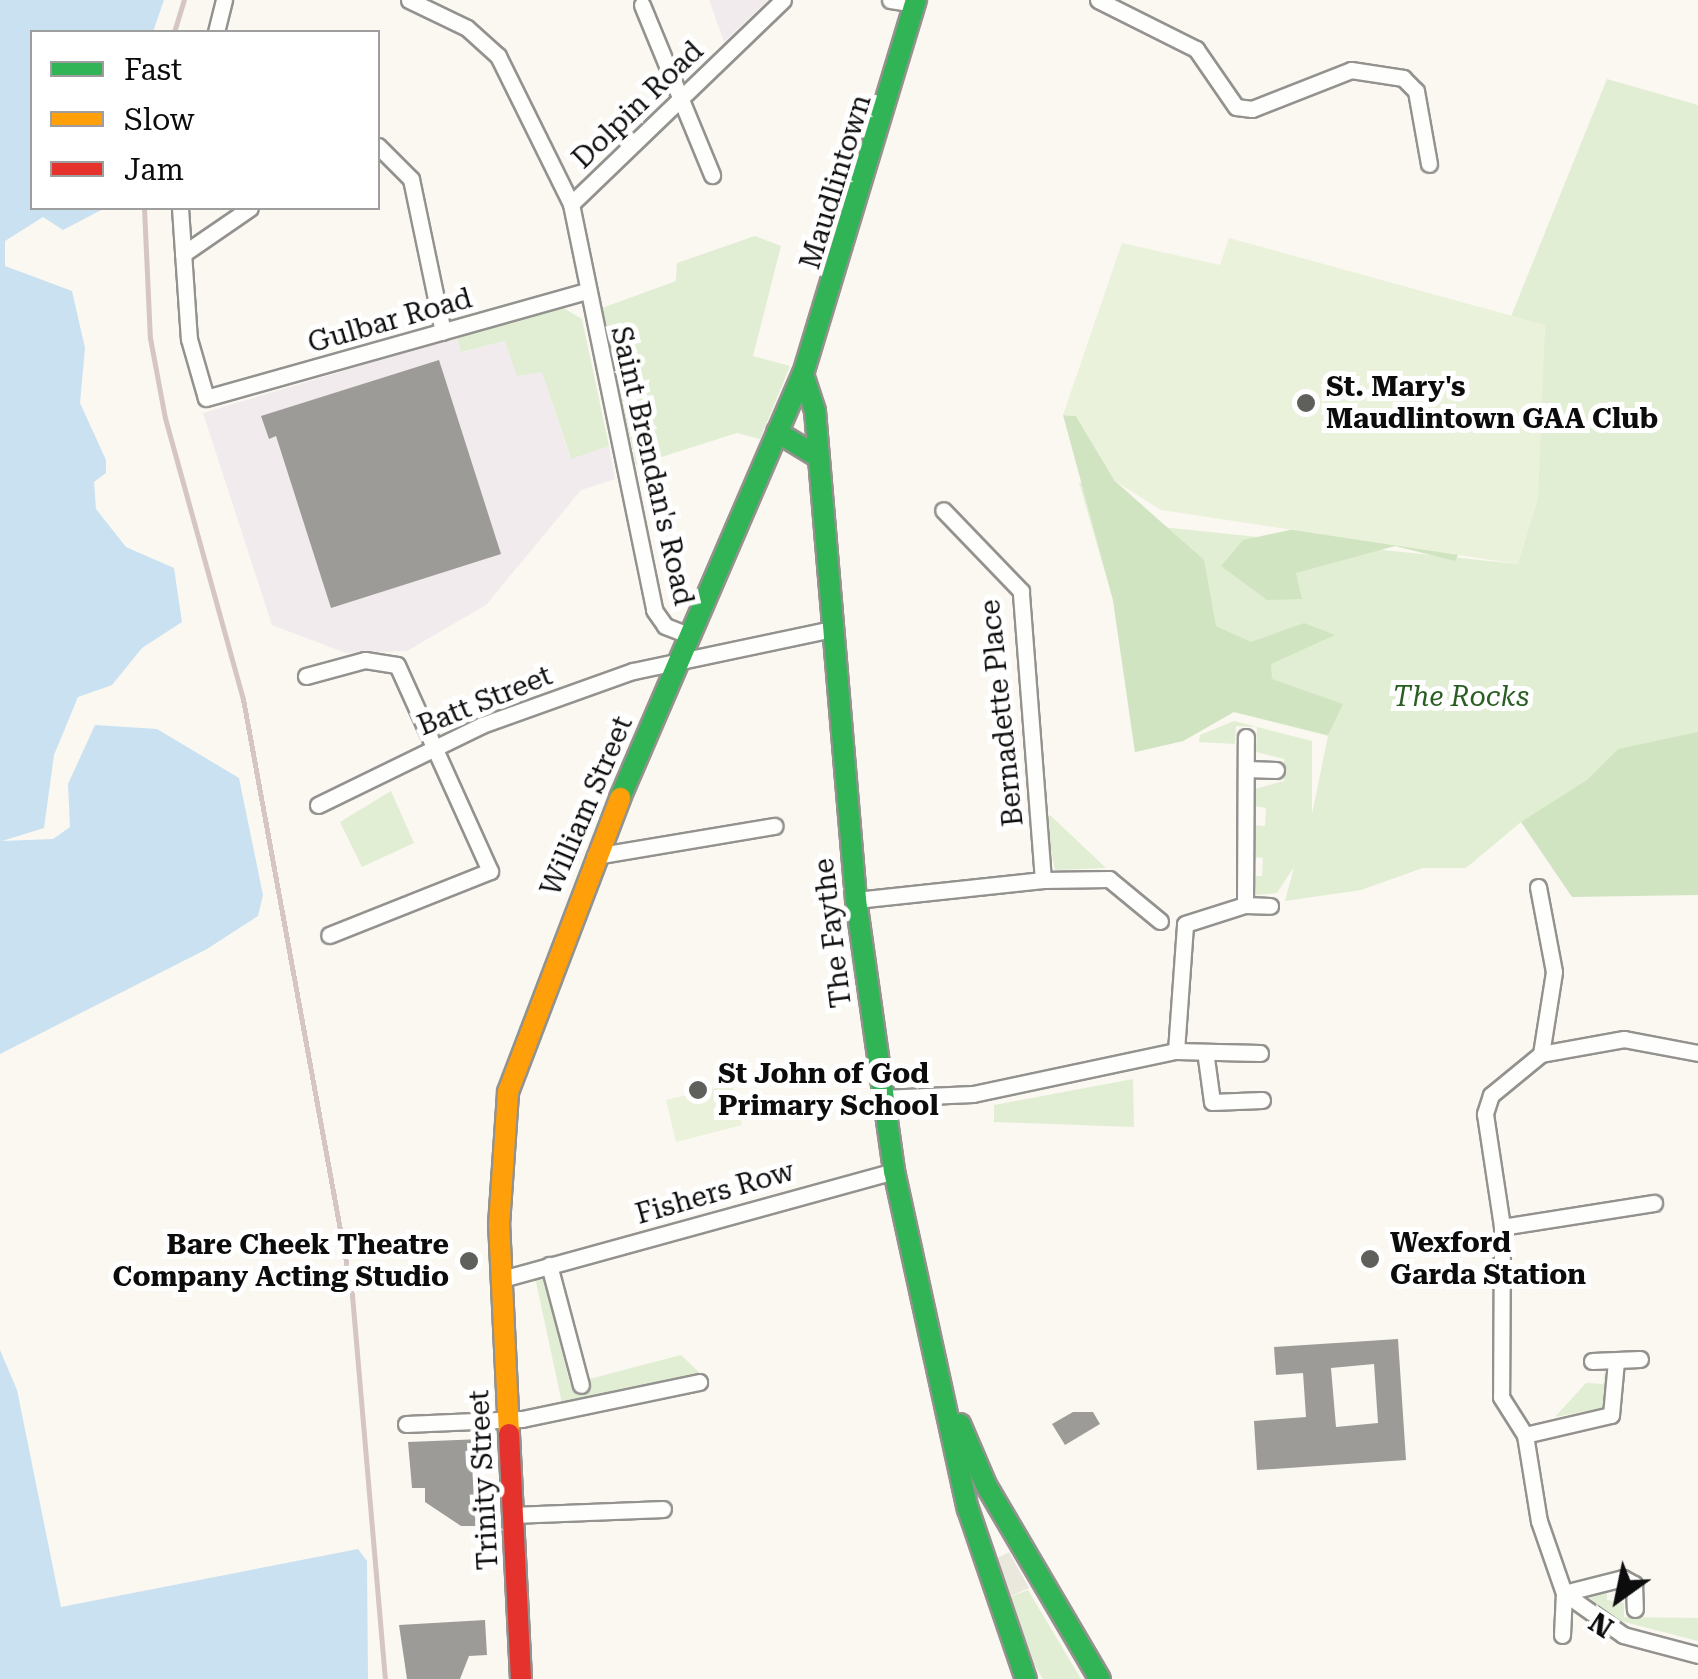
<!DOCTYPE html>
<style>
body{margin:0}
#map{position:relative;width:1698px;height:1679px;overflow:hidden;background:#faf8f1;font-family:"Roboto Serif",serif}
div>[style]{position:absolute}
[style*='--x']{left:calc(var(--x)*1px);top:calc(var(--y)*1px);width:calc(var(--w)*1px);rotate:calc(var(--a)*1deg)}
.industrial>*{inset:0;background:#f1ebed}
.green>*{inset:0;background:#e1eed3}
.forest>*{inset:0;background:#d1e4c1}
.pitch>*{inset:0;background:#ebf2dc}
.plaza>*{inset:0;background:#eae7dd}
.water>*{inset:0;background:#cae1f1}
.building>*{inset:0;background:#9d9b97}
.roads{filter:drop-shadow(2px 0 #93928f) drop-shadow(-2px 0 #93928f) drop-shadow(0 2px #93928f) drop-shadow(0 -2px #93928f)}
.street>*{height:15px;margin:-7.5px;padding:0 7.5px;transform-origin:7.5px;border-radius:7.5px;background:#fefefd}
.fast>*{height:20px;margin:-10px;padding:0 10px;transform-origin:10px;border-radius:10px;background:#30b455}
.slow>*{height:20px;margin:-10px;padding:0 10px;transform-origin:10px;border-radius:10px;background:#ff9f0a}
.jam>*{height:20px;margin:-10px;padding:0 10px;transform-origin:10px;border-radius:10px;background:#e5322d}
.rail>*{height:5px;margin:-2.5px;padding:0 2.5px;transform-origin:2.5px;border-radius:2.5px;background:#d5c6c5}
.dots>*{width:28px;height:28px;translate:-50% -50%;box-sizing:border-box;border:5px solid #fff;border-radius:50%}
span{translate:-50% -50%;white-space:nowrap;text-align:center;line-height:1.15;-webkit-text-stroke:10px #fff;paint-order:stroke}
.street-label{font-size:28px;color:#0c0c0c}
.poi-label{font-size:28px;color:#0c0c0c;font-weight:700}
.left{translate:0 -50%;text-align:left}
.right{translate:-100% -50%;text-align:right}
.park-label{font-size:28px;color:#2a5e22;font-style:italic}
.legend{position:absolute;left:30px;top:30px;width:350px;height:180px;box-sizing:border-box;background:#fff;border:2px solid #9e9e9e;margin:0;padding:12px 18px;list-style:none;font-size:30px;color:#0c0c0c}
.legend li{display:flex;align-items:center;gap:20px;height:50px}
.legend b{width:50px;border:2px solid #9e9e9e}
.north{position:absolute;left:1568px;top:1549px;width:100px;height:100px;-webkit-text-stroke:8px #fff;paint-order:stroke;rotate:213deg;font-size:28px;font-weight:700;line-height:40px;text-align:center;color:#0c0c0c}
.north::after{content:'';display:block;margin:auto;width:35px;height:45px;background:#0c0c0c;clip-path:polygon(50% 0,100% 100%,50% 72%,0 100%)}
</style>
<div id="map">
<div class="industrial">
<div style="clip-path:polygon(709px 0,768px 0,724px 42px)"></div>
<div style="clip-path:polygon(457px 337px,462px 352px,505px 341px,542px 371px,570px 458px,609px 446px,615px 479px,581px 490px,486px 605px,407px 651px,346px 653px,272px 625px,203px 413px)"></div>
</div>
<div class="green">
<div style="clip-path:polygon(1607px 79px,1698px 105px,1698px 732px,1575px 816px,1521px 822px,1466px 868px,1423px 868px,1361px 890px,1285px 901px,1294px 867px,1277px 893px,1256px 895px,1251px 876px,1262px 876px,1263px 858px,1252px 857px,1253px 825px,1265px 826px,1266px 808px,1254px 806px,1255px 789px,1284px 781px,1284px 759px,1256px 752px,1257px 727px,1236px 726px,1235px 744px,1199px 742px,1200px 735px,1234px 721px,1312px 741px,1312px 814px,1328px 736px,1234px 712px,1183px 741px,1135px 752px,1113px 600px,1079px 482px,1162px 527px,1518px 564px,1545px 326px,1510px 319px)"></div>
<div style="clip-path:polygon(755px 236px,781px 246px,753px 356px,790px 366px,760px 439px,737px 433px,636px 465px,602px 308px,676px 281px,677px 263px)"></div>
<div style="clip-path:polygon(560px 306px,582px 319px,609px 446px,571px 459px,542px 372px,517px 376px,505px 341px,461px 352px,457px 337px)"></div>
<div style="clip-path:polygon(391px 791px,414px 843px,362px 867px,340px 822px)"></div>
<div style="clip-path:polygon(1044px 815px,1051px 816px,1106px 868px,1055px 870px)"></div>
<div style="clip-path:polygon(1133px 1079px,1134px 1127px,994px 1122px,994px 1105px)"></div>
<div style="clip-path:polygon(543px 1275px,570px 1384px,681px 1355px,703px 1376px,563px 1408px,535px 1277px)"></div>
<div style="clip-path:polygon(1605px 1372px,1606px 1407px,1555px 1417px,1586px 1383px,1603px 1384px)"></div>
<div style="clip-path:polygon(1607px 1589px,1607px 1600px,1624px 1603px,1624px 1617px,1698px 1618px,1698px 1641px,1613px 1619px,1587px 1595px)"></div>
<div style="clip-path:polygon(1028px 1590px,1081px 1679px,1043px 1679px,1032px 1661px,1004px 1599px)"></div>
</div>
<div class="forest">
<div style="clip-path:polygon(1063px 415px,1076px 416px,1115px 481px,1204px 560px,1216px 626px,1251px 642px,1304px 623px,1335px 635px,1271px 664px,1272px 679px,1343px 704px,1328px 735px,1234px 712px,1183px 741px,1135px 752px,1113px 600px)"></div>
<div style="clip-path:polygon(1326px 522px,1463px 546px,1455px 561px,1395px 546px,1296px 573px,1302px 599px,1267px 600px,1221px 566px,1243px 540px)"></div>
<div style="clip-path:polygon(1698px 732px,1698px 895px,1572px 897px,1521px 822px,1587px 780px,1618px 749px)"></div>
</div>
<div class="pitch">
<div style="clip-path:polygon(1229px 238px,1545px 325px,1538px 499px,1518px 564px,1161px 510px,1115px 481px,1076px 416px,1063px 415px,1122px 243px,1220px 265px)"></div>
<div style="clip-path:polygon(732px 1084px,742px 1125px,676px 1142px,666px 1100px)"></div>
</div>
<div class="plaza">
<div style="clip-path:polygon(1009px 1552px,1029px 1588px,1004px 1599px,994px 1560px)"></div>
</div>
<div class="water">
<div style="clip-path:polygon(0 0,164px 0,153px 32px,32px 32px,32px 208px,105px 208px,63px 230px,43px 217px,5px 241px,5px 266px,72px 291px,85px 348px,80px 403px,106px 460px,106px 473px,94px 482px,96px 509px,126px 547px,174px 568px,182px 622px,142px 648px,112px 685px,78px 697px,54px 755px,44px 828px,2px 841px,53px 839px,70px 827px,68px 784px,95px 725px,157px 729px,239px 778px,263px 895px,258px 916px,207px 949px,0 1054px)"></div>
<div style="clip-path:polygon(0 1350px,17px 1390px,61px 1607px,358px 1549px,367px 1561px,368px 1679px,0 1679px)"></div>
</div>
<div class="building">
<div style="clip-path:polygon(439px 360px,501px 554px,331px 608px,276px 436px,269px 439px,261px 416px)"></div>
<div style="clip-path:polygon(evenodd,1398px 1339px,1406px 1460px,1257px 1470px,1254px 1421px,1306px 1417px,1303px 1373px,1276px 1375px,1274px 1347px,1398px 1339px,1374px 1364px,1378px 1423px,1336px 1427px,1331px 1368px,1374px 1364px)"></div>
<div style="clip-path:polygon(1073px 1412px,1093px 1412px,1100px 1424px,1065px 1445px,1052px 1424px)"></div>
<div style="clip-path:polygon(482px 1439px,483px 1526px,461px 1526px,425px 1502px,425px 1488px,412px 1488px,408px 1442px)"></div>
<div style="clip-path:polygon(485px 1620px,487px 1655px,469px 1656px,460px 1679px,407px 1679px,399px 1625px)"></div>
</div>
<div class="roads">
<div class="street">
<div style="--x:409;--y:0;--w:64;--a:25.8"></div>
<div style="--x:467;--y:28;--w:42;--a:42.1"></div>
<div style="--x:498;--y:56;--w:165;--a:63.7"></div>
<div style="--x:571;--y:204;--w:414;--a:78.4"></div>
<div style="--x:654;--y:610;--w:19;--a:55"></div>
<div style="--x:665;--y:626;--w:26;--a:21"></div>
<div style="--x:890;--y:0;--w:25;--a:9"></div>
<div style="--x:1098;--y:0;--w:110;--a:26.6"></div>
<div style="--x:1196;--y:49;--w:70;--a:55.4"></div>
<div style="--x:1236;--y:107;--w:16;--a:7"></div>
<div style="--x:1252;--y:109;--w:106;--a:-21.5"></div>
<div style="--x:1351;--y:70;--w:53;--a:8.7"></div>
<div style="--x:1403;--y:78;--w:18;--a:45"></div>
<div style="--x:1416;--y:91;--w:74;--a:79.9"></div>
<div style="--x:642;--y:5;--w:184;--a:67.6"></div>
<div style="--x:216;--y:32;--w:33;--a:-76"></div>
<div style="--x:378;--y:146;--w:47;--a:45"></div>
<div style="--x:411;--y:179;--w:156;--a:78.2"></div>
<div style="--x:571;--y:204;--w:294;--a:-43.9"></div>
<div style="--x:180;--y:208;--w:131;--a:86.1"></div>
<div style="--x:189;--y:339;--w:61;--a:73.9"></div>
<div style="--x:206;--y:398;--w:396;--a:-15.7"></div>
<div style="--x:183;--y:254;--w:81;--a:-34.5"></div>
<div style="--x:306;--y:676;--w:61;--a:-15.2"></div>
<div style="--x:365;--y:660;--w:32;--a:9"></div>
<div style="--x:397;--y:665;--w:226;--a:65.7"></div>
<div style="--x:490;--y:871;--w:173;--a:158.3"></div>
<div style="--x:1246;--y:769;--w:30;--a:2"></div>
<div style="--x:318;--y:805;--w:182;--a:-26"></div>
<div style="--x:482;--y:725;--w:160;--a:-19.7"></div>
<div style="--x:633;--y:671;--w:199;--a:-11.9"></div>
<div style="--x:595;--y:856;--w:182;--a:-9.5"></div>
<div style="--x:1043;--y:880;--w:66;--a:-0.9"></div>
<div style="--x:1109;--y:879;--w:66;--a:39.5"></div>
<div style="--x:1538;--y:887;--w:86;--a:79.3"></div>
<div style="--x:1554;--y:972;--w:83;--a:99"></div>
<div style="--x:856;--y:900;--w:188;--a:-6.1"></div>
<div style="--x:1043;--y:880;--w:290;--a:-94.4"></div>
<div style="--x:1021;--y:591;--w:112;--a:-133.9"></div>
<div style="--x:1245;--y:905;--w:25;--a:2"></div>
<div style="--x:1176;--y:1051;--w:84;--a:1.4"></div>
<div style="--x:1698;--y:1053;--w:75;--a:-169.3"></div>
<div style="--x:1624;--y:1039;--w:84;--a:169.8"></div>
<div style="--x:1541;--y:1054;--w:65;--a:140.6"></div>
<div style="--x:1491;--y:1095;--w:20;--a:108"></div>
<div style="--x:1485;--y:1114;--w:114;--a:81.4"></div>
<div style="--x:1502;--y:1227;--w:170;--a:90.3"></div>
<div style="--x:1501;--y:1397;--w:45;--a:57.7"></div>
<div style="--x:1525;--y:1435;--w:87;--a:80.8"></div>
<div style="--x:1539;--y:1521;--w:76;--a:70.9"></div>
<div style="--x:1564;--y:1593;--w:72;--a:35.4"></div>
<div style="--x:1623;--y:1635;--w:78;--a:14.9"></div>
<div style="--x:1206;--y:1058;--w:44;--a:82.2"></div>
<div style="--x:1212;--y:1102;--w:50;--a:-2.3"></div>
<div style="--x:882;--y:1098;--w:91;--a:-2.5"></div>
<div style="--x:973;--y:1094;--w:208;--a:-12"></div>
<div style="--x:1176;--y:1051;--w:127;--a:-85.9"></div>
<div style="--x:1185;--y:924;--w:63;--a:-17.6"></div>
<div style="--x:1245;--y:905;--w:168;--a:-89.7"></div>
<div style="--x:1502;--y:1227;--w:154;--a:-9"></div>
<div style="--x:549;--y:1265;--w:124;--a:75.1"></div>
<div style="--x:502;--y:1279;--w:407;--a:-15.4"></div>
<div style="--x:1592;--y:1361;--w:48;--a:-2.4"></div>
<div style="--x:406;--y:1424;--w:116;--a:-2.5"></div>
<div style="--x:522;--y:1419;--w:181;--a:-11.8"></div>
<div style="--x:1525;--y:1435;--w:88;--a:-13.1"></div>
<div style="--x:1611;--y:1415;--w:54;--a:-84.7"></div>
<div style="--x:513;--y:1515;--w:150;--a:-2.3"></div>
<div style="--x:1562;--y:1635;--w:42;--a:-87.3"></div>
<div style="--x:1564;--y:1593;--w:61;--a:-14.3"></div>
<div style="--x:1623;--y:1578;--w:13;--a:29"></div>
<div style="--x:1634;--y:1584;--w:25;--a:88"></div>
</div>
<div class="fast">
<div style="--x:803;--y:374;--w:39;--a:72"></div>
<div style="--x:815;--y:411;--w:491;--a:85.2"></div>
<div style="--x:856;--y:900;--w:274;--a:82"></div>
<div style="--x:894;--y:1171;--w:346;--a:77.7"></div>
<div style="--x:968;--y:1509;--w:180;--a:71.2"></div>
<div style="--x:777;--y:432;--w:48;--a:31.4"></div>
<div style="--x:620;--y:798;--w:462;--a:-66.7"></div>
<div style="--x:803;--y:374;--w:391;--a:-73.2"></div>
<div style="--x:960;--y:1424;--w:66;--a:66.9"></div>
<div style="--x:986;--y:1485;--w:225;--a:59.6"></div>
</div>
<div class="slow">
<div style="--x:509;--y:1434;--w:209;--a:-92.7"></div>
<div style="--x:499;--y:1225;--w:133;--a:-86.1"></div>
<div style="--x:508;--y:1092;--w:315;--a:-69.1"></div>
</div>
<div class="jam">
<div style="--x:509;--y:1434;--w:245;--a:87.2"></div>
</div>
</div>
<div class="rail">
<div style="--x:174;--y:32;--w:34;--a:-73"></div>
<div style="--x:144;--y:208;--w:130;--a:87.4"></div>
<div style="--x:150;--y:338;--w:81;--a:79.4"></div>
<div style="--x:165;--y:418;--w:292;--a:74.5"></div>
<div style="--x:243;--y:699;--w:606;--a:79.64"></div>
<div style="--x:352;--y:1295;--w:385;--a:85.1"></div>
</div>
<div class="dots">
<div style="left:1306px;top:403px;background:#5f5f5c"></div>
<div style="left:698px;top:1090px;background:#5f5f5c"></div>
<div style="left:1370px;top:1259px;background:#5f5f5c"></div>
<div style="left:469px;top:1261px;background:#5f5f5c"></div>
</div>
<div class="street-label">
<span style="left:638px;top:105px;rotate:-44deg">Dolpin Road</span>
<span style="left:836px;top:182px;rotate:-73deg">Maudlintown</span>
<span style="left:390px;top:321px;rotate:-16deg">Gulbar Road</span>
<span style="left:652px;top:466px;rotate:77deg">Saint Brendan's Road</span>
<span style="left:485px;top:701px;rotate:-22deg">Batt Street</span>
<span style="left:1002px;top:713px;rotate:-96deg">Bernadette Place</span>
<span style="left:587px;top:806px;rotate:-67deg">William Street</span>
<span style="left:833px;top:933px;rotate:-97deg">The Faythe</span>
<span style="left:715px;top:1193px;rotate:-16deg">Fishers Row</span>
<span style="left:484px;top:1480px;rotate:-93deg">Trinity Street</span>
</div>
<div class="poi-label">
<span class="left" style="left:1326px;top:403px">St. Mary's<br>Maudlintown GAA Club</span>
<span class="left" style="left:718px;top:1090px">St John of God<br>Primary School</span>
<span class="left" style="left:1390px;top:1259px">Wexford<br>Garda Station</span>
<span class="right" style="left:449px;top:1261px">Bare Cheek Theatre<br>Company Acting Studio</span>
</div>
<div class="park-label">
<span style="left:1461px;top:697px">The Rocks</span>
</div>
<ul class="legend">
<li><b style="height:12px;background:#30b455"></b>Fast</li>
<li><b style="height:12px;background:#ff9f0a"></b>Slow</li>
<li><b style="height:12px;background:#e5322d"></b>Jam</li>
</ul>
<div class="north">N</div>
</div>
